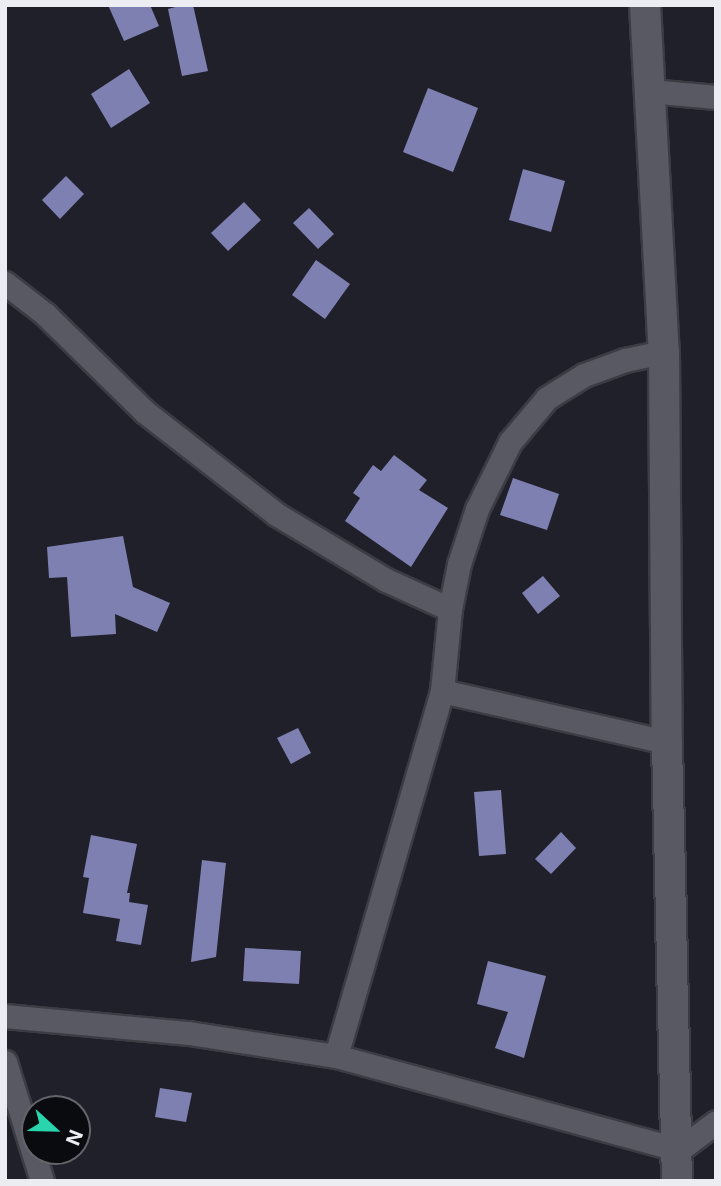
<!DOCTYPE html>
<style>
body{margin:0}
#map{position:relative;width:721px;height:1186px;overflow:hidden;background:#20202a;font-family:Inter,sans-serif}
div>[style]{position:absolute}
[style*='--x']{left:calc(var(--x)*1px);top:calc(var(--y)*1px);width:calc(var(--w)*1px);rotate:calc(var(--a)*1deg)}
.building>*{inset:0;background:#7f80b2}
.roads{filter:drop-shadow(2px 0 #3c3c44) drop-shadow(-2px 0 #3c3c44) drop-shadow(0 2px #3c3c44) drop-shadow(0 -2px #3c3c44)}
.minor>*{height:23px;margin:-11.5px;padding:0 11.5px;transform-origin:11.5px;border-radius:11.5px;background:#595964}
.tertiary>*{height:30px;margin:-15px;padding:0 15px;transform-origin:15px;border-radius:15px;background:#595964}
span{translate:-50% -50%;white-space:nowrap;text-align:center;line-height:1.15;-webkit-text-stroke:7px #0a0b0f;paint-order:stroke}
.frame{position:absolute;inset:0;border:7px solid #ececf3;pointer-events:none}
.north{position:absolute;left:21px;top:1095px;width:70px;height:70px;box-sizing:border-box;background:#0a0b0f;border:2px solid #64656a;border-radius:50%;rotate:112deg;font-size:19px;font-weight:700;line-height:28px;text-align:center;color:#ececf3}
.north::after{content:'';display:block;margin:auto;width:24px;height:32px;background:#29d5ad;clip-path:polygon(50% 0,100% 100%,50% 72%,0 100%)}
</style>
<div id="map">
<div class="building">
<div style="clip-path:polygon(108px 5px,150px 5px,159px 26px,124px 41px)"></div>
<div style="clip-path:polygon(183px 5px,193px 5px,208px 71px,182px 76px,168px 9px)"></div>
<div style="clip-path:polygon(129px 69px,150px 103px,111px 128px,91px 94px)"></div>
<div style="clip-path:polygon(428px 88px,478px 108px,453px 172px,403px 152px)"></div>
<div style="clip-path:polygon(523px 169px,565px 181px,551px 232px,509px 220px)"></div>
<div style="clip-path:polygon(66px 176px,84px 194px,60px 219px,42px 200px)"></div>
<div style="clip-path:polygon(244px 202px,261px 220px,228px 251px,211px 233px)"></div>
<div style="clip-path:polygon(309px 208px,334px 234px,318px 249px,293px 223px)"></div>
<div style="clip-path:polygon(316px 260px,350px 284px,325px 319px,292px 295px)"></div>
<div style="clip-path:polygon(394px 455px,427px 480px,419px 490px,448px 508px,411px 567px,345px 521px,360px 498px,353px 493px,373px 465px,381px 471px)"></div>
<div style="clip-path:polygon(513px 478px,559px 494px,547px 530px,500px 515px)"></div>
<div style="clip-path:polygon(123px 536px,133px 587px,170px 603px,157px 632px,115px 614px,116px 634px,71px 637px,67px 577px,49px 578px,47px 547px)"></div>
<div style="clip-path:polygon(543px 576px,560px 596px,538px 614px,522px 593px)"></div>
<div style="clip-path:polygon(298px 728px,311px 753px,291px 764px,277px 738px)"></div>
<div style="clip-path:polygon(501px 790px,506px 854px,479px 856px,474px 792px)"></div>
<div style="clip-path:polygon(561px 832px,576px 848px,551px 874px,535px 859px)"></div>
<div style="clip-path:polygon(91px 835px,137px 844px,127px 893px,130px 893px,129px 902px,148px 905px,141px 945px,116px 941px,120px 919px,83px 913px,89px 878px,83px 877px)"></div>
<div style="clip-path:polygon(202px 860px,226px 863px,216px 957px,191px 962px)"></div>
<div style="clip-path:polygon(245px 948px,301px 951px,299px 984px,243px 981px)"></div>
<div style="clip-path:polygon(488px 961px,546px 976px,524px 1058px,495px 1048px,508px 1012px,477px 1004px)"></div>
<div style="clip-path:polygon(160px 1088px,192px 1093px,186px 1122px,155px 1117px)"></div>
</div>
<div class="roads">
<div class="minor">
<div style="--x:650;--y:91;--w:66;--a:5.2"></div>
<div style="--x:5;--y:283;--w:51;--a:37.8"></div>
<div style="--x:45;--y:314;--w:140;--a:44.4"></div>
<div style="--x:145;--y:412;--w:166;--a:37.9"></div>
<div style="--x:276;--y:514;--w:128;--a:31"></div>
<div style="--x:386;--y:580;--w:70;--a:24.4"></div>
<div style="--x:450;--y:609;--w:46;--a:-78.7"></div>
<div style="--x:459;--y:564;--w:58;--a:-71.9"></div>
<div style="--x:477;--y:509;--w:75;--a:-63.8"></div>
<div style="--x:510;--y:442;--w:57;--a:-49.9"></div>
<div style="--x:547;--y:398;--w:44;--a:-31.9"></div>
<div style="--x:584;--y:375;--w:44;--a:-20.1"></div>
<div style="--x:625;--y:360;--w:40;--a:-12"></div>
<div style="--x:442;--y:691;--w:231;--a:12.8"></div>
<div style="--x:5;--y:1016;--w:185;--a:5.3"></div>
<div style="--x:189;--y:1033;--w:149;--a:8.9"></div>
<div style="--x:336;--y:1056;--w:356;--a:15.3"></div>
<div style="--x:679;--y:1150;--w:46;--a:-37.1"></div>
<div style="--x:336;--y:1056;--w:380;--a:-73.8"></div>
<div style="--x:442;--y:691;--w:82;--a:-84.4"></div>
<div style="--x:5;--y:1062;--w:125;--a:72.7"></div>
</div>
<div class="tertiary">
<div style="--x:645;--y:5;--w:348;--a:86.9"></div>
<div style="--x:664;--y:352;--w:390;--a:89.6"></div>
<div style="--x:667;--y:742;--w:439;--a:88.7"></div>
</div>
</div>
<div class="frame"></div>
<div class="north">N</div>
</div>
